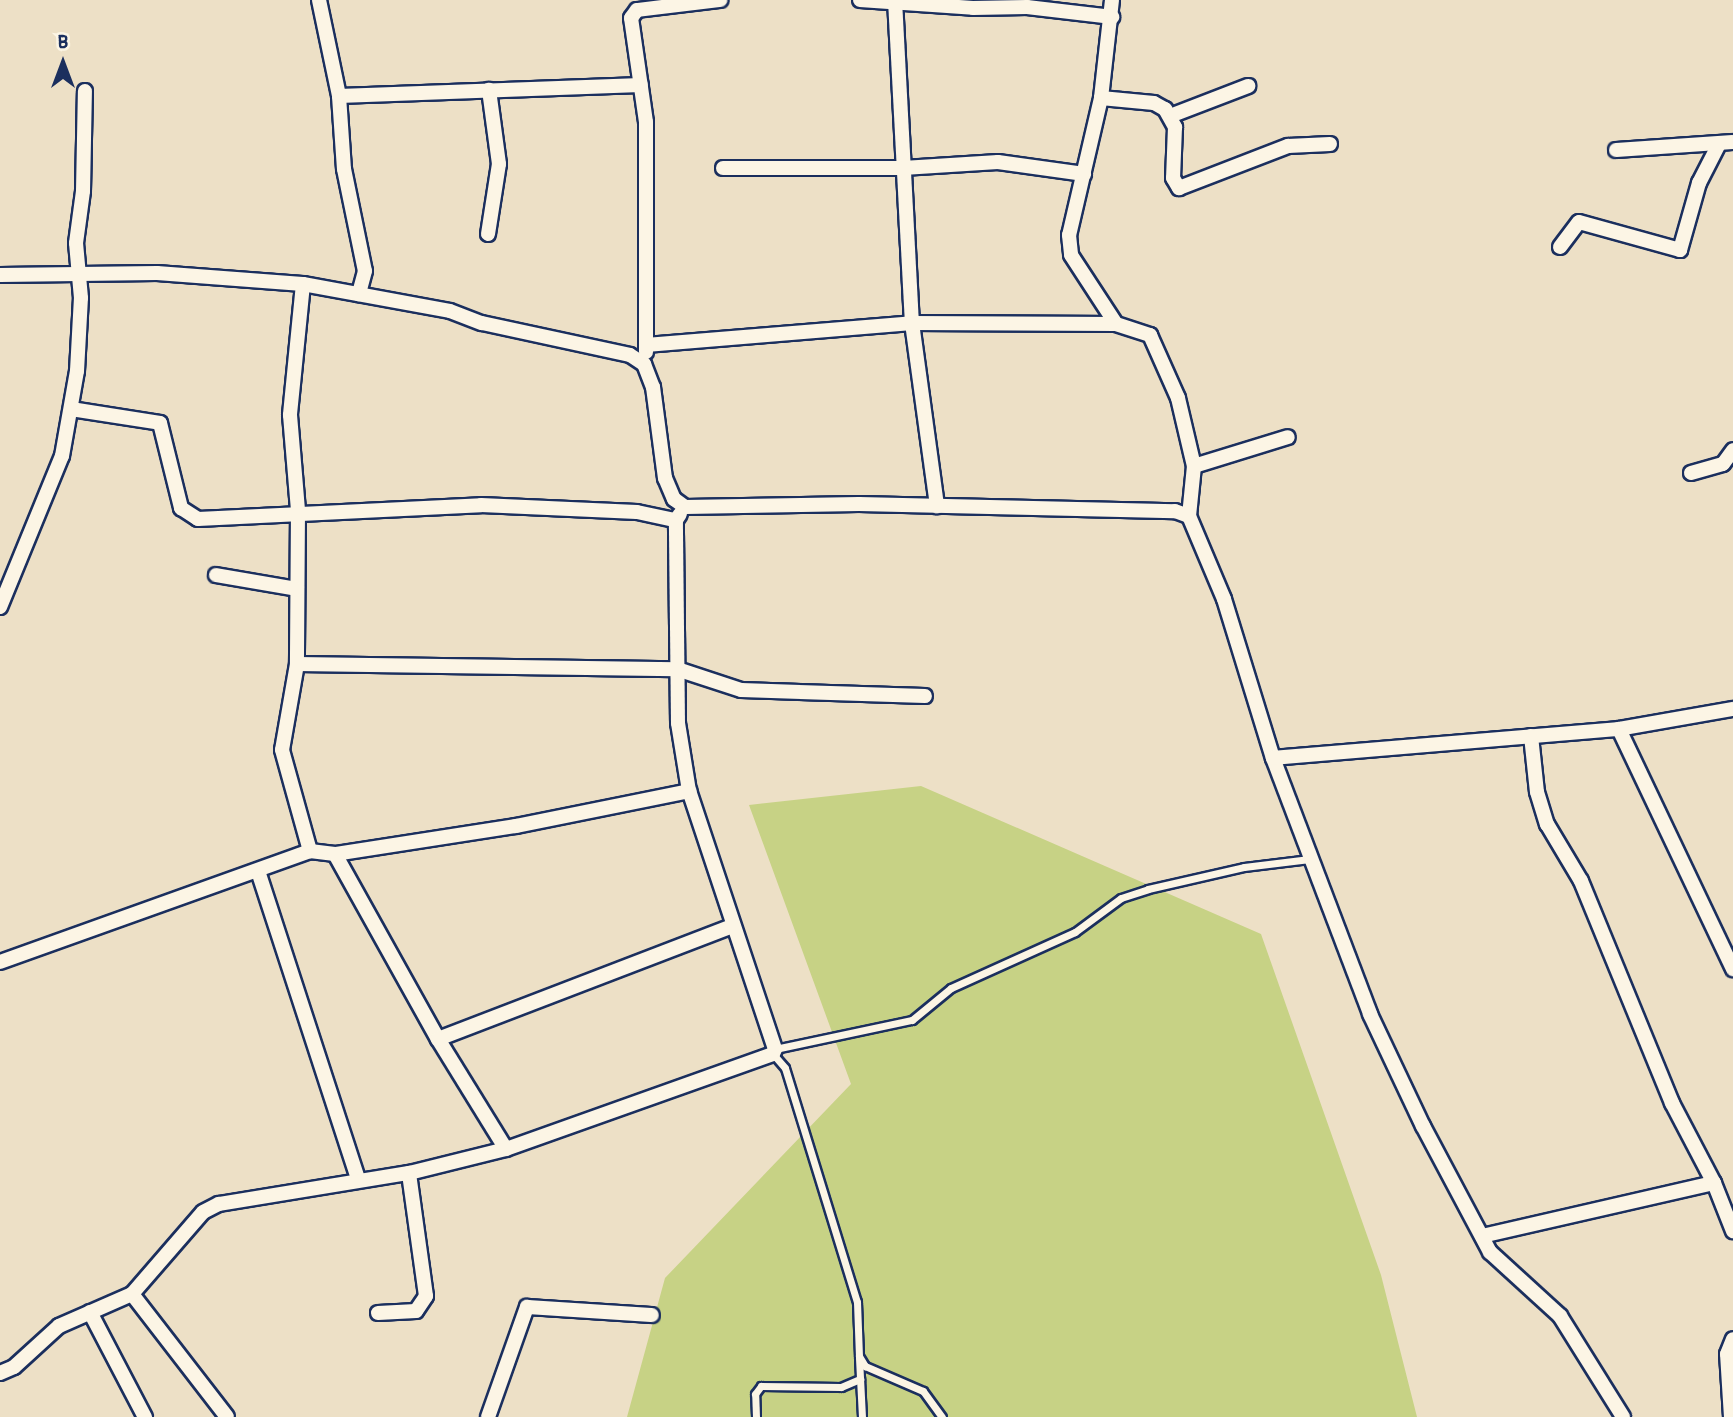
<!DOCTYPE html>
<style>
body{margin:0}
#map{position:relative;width:1733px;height:1417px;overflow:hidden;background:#ede0c6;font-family:Pangolin,sans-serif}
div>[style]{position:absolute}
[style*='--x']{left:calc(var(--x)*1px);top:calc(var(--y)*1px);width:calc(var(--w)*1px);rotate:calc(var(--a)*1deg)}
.green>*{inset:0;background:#c7d285}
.roads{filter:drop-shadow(2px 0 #1b2f5e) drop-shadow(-2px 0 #1b2f5e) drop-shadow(0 2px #1b2f5e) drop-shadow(0 -2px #1b2f5e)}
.service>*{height:7px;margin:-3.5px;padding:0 3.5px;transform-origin:3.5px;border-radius:3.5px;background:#fcf5e5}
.minor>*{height:14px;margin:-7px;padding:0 7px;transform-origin:7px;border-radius:7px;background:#fcf5e5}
span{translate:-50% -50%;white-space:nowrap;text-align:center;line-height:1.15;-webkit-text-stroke:5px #fcf5e5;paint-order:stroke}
.north{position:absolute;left:28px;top:28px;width:70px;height:70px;-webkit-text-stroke:5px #fcf5e5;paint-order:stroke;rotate:0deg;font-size:19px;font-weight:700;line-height:28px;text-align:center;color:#1b2f5e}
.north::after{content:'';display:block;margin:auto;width:24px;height:32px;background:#1b2f5e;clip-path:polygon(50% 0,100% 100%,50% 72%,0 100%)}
</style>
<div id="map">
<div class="green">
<div style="clip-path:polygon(921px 786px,1261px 934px,1381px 1275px,1417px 1417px,627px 1417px,665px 1278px,851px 1084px,749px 805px)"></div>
</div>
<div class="roads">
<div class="service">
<div style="--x:775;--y:1049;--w:140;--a:-12"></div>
<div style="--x:912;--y:1020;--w:50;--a:-39.4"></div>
<div style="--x:951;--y:988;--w:136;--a:-24.3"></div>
<div style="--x:1075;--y:932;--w:57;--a:-36.5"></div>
<div style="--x:1121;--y:898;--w:28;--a:-18"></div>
<div style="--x:1148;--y:889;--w:98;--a:-12.9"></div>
<div style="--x:1244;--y:867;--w:66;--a:-6.9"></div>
<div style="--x:773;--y:1054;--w:18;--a:49"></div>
<div style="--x:785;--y:1068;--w:245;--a:72.9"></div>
<div style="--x:857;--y:1302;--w:54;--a:87.9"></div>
<div style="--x:859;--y:1356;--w:12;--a:59"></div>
<div style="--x:865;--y:1366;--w:63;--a:23.3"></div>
<div style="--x:923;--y:1391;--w:32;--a:54"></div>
<div style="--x:859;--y:1358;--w:59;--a:87.1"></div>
<div style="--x:756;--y:1417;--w:23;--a:-92"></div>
<div style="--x:755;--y:1394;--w:10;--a:-53"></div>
<div style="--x:761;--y:1386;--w:80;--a:0.7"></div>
<div style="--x:841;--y:1387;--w:21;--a:-23"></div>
</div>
<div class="minor">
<div style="--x:319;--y:0;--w:98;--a:78.2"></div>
<div style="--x:339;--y:96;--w:73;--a:86.1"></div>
<div style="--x:344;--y:169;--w:104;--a:78.4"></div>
<div style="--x:365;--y:271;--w:24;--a:105"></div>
<div style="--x:860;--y:0;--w:113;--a:4"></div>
<div style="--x:973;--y:8;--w:54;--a:-1.1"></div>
<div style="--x:1027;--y:7;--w:86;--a:6.7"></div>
<div style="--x:895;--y:0;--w:323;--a:87"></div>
<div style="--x:912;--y:323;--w:185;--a:82.2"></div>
<div style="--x:1112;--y:0;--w:99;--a:96.4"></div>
<div style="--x:1101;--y:98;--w:141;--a:103.1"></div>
<div style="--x:1069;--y:235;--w:20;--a:84"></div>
<div style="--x:1071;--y:255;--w:82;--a:56.9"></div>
<div style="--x:1116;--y:324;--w:36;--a:18"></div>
<div style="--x:1150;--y:335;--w:69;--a:66"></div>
<div style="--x:1178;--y:398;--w:70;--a:76.8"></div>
<div style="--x:1194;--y:466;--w:50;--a:95.7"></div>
<div style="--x:339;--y:96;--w:302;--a:-2.1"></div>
<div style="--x:1101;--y:98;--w:53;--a:5.4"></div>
<div style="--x:1154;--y:103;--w:13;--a:29"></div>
<div style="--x:1165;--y:109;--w:21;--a:61"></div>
<div style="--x:1175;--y:127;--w:51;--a:92.2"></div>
<div style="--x:1173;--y:178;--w:12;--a:59"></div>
<div style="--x:1179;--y:188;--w:117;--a:-21.1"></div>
<div style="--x:1288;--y:146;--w:42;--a:-2.7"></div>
<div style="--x:1170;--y:116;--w:84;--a:-21"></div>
<div style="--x:1616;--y:150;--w:117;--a:-3.9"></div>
<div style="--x:723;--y:168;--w:180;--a:0"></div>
<div style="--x:903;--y:168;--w:95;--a:-3.6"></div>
<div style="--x:998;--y:162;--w:87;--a:7.9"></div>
<div style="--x:488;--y:234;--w:71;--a:-81.1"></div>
<div style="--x:499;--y:164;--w:75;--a:-97.7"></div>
<div style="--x:1560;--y:247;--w:31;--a:-53"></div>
<div style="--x:1579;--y:222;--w:105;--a:15.5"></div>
<div style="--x:1680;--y:250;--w:70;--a:-74.2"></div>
<div style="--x:1699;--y:183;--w:44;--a:-62.9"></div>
<div style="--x:0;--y:275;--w:157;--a:-0.7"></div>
<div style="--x:157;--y:273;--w:146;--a:4.3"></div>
<div style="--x:303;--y:284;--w:149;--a:10.4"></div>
<div style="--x:450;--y:311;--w:34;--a:21"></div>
<div style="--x:482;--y:323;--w:151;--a:12.2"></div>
<div style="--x:630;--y:355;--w:17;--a:33"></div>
<div style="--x:644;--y:364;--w:25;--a:69"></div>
<div style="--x:653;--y:387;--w:92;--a:82.5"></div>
<div style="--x:665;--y:478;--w:23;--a:67"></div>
<div style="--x:674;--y:499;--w:14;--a:36"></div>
<div style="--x:685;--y:507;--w:174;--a:-1"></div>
<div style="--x:859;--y:504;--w:316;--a:1.3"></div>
<div style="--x:1175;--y:511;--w:15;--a:20"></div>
<div style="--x:1189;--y:516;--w:90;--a:67.1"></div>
<div style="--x:1224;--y:599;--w:166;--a:72.9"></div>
<div style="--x:1273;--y:758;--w:274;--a:69.2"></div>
<div style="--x:1370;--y:1014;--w:124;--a:64.7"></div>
<div style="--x:1423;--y:1126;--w:143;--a:62"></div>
<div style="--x:1490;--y:1252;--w:95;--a:42.4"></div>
<div style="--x:1560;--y:1316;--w:119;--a:58"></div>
<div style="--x:303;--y:284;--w:132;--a:95.7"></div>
<div style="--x:290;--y:415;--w:96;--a:85.2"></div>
<div style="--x:298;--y:511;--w:153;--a:90.4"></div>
<div style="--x:297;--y:664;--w:87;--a:99.9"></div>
<div style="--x:282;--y:750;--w:105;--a:74.5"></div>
<div style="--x:646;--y:345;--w:267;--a:-4.7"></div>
<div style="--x:912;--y:323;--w:204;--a:0.3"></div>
<div style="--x:646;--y:352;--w:230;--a:-90"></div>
<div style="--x:646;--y:122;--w:105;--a:-98.2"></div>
<div style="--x:631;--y:18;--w:10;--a:-53"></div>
<div style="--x:637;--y:10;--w:84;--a:-6.9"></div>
<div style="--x:71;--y:409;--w:90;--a:8.9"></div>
<div style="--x:160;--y:423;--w:88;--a:76.1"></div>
<div style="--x:181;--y:508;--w:20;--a:33"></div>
<div style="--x:198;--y:519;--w:283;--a:-2.8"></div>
<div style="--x:481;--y:505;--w:156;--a:2.6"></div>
<div style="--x:637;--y:512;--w:40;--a:12"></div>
<div style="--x:676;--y:520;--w:7;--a:-56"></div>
<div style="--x:1194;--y:466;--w:98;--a:-17.1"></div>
<div style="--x:1691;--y:473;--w:33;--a:-16"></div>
<div style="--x:1723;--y:464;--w:17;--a:-54"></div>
<div style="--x:216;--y:575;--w:82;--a:9.8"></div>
<div style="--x:0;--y:607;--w:163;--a:-67.7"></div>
<div style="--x:62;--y:456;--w:86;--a:-80"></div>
<div style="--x:77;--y:371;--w:73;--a:-86.9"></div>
<div style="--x:81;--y:298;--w:55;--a:-95.2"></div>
<div style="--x:76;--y:243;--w:52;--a:-82.3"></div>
<div style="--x:83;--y:191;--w:100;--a:-88.9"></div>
<div style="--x:297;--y:664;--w:380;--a:0.8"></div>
<div style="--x:677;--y:669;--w:67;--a:18.2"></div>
<div style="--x:741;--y:690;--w:184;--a:1.9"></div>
<div style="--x:1619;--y:729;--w:266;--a:64.6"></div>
<div style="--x:1531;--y:736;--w:56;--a:83.9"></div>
<div style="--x:1537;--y:792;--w:34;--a:73"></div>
<div style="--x:1547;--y:824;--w:66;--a:59.2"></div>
<div style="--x:1581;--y:881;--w:240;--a:67.7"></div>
<div style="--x:1672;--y:1103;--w:90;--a:62.3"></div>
<div style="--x:1273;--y:758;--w:347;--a:-4.8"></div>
<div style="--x:1619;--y:729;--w:116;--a:-10"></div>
<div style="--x:335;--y:854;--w:212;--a:60.9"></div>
<div style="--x:438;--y:1039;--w:129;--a:58.3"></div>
<div style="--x:258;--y:871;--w:324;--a:72"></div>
<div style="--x:0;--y:962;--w:329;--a:-19.7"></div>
<div style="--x:310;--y:851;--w:25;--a:7"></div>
<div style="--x:335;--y:854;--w:183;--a:-8.8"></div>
<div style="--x:516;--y:826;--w:177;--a:-11.4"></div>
<div style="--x:438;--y:1039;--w:315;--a:-21"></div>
<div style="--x:1482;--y:1236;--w:238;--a:-12.9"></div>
<div style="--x:1714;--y:1183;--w:52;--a:68.4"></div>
<div style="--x:132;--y:1294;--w:155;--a:52.3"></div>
<div style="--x:90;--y:1312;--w:119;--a:62.4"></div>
<div style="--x:378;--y:1313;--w:38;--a:-3"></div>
<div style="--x:416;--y:1311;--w:18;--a:-56"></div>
<div style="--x:426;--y:1296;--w:124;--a:-97.9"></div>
<div style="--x:409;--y:1173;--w:100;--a:-13.9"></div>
<div style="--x:506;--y:1149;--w:283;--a:-19.6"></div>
<div style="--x:773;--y:1054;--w:5;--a:-68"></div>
<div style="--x:775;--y:1049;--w:272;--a:-108.4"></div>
<div style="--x:689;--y:791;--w:69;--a:-99.2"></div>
<div style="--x:678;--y:723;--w:203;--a:-90.6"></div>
<div style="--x:0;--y:1373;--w:15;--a:-23"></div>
<div style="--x:14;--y:1367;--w:61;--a:-42.3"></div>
<div style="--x:59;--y:1326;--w:80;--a:-23.7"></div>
<div style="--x:132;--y:1294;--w:108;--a:-49.1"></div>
<div style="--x:203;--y:1212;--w:18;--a:-27"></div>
<div style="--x:219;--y:1204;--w:193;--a:-9.3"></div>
<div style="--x:488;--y:1417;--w:117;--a:-70.5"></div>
<div style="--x:527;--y:1307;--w:125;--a:3.7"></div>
<div style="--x:1731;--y:1417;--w:63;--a:-93.6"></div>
<div style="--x:1727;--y:1354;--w:16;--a:-68"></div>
</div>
</div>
<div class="north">B</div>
</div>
